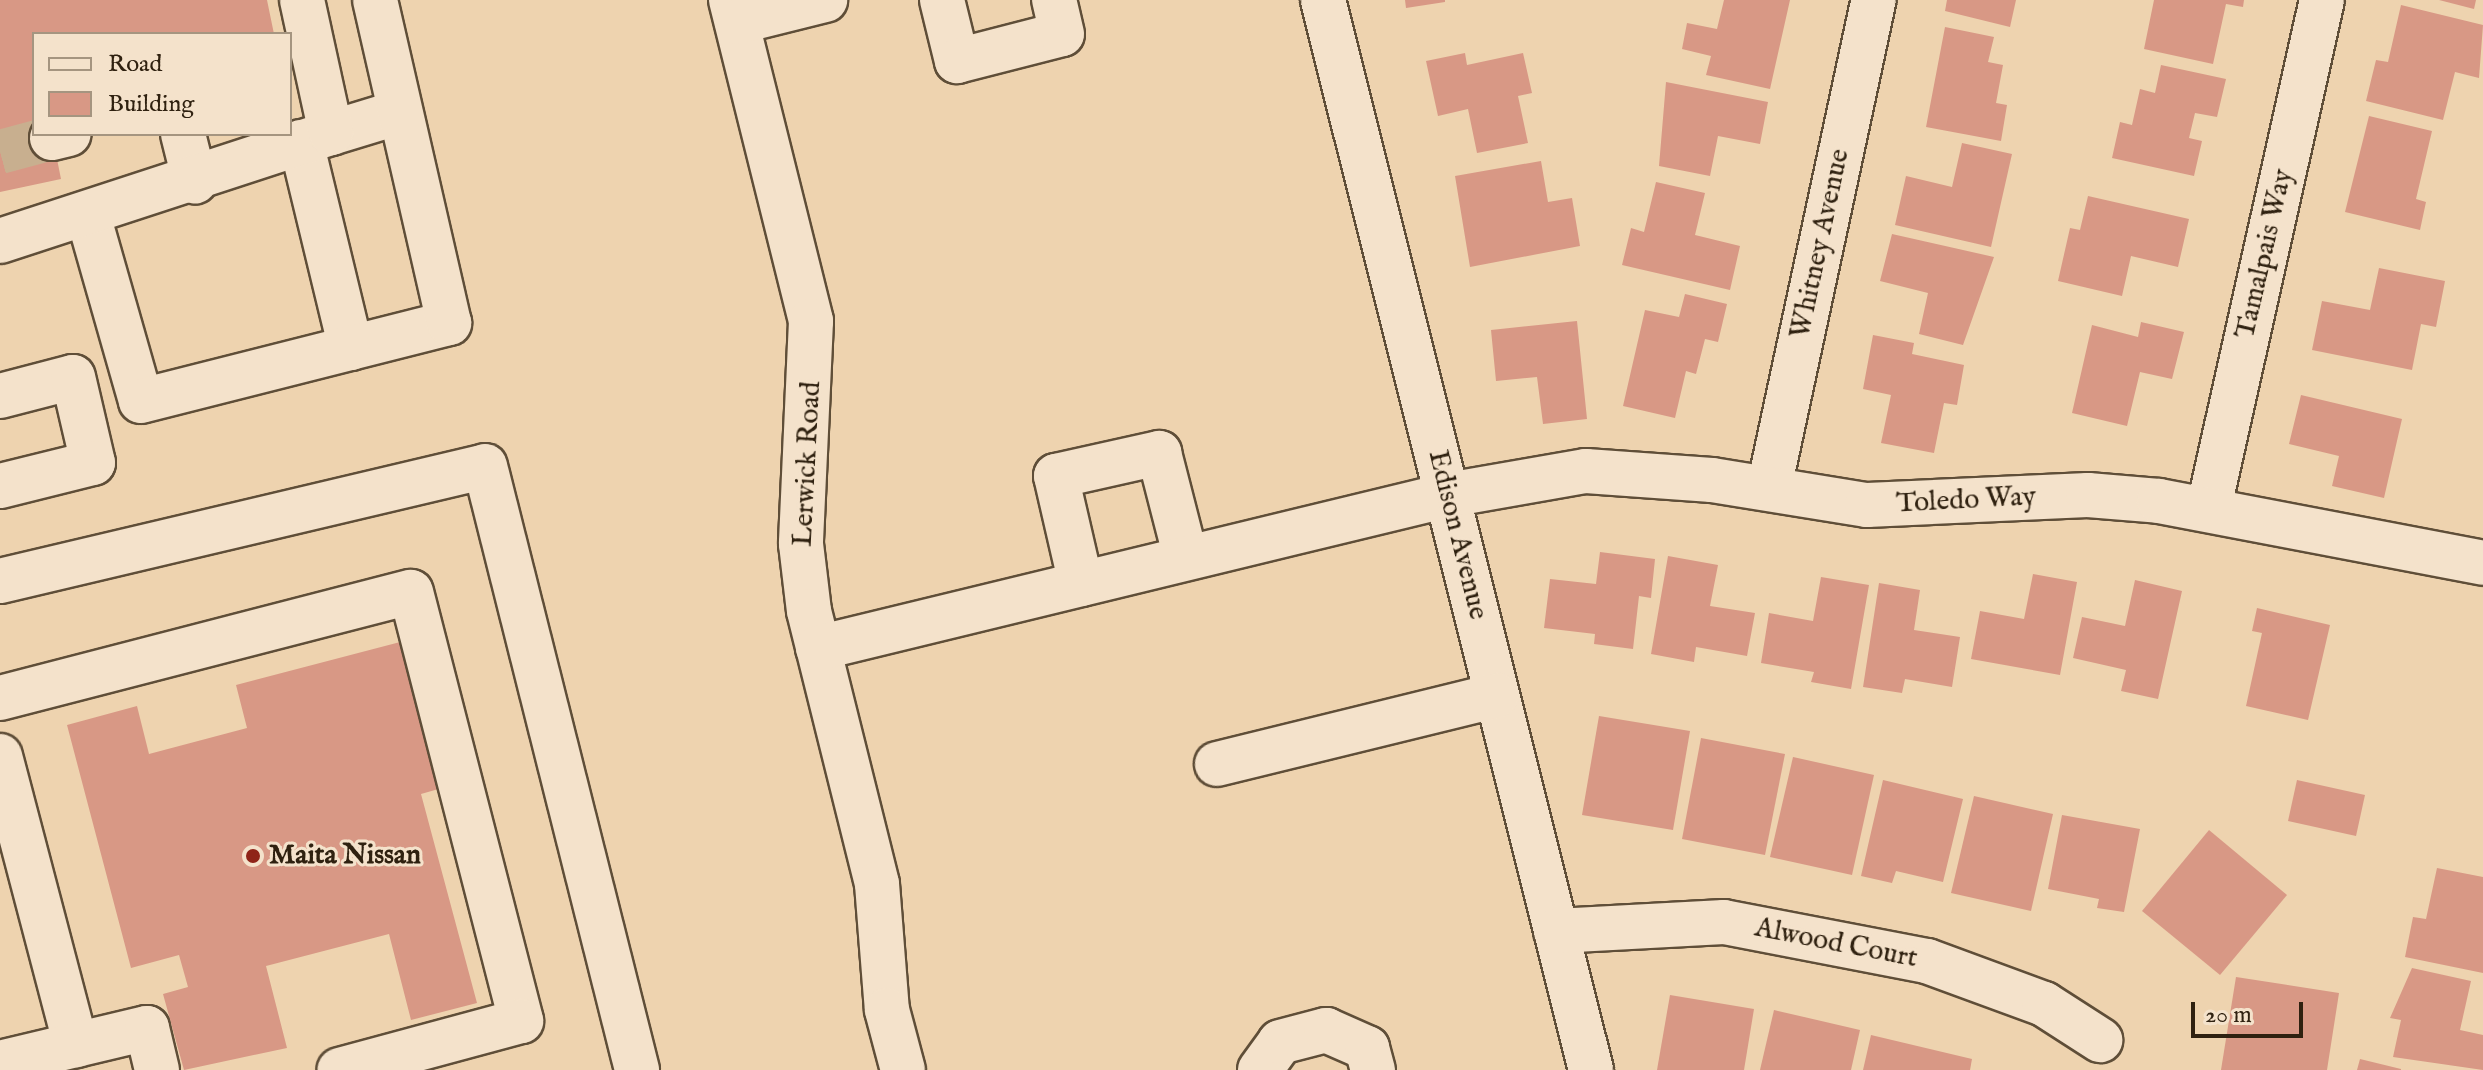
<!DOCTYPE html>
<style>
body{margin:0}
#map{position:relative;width:2483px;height:1070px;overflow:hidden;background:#eed3af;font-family:"IM FELL English",serif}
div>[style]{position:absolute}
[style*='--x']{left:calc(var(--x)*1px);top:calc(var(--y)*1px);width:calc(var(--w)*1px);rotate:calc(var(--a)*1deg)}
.building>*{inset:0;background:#d89885}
.minor-tunnel>*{height:44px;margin-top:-22px;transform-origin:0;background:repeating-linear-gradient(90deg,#c8af8f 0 44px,transparent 0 66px)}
.roads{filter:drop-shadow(2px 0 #5f4e38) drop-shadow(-2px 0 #5f4e38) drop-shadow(0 2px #5f4e38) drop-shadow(0 -2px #5f4e38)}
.minor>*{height:44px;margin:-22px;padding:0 22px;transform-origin:22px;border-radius:22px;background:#f4e2cb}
.dots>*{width:22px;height:22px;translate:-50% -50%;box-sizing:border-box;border:4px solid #f4e2cb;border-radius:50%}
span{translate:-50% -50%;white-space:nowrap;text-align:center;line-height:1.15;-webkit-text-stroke:6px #f4e2cb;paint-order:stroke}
.street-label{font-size:28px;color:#2f2110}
.poi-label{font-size:28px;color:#2f2110;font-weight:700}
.left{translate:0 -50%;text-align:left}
.legend{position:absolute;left:32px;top:32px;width:260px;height:104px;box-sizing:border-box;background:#f4e2cb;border:2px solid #a59580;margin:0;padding:10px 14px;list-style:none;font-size:24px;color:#2f2110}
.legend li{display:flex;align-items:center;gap:16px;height:40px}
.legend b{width:40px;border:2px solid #a59580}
.scale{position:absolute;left:2191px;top:1002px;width:112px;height:36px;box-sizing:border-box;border:4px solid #2f2110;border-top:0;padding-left:10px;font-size:24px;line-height:28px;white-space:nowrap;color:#2f2110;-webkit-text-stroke:6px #f4e2cb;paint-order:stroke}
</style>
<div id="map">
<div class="building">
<div style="clip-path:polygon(0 0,267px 0,274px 34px,34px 34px,34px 134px,52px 134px,61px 179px,0 192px)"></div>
<div style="clip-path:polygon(1405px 0,1445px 0,1445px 2px,1406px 8px)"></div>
<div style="clip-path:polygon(1724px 0,1790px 0,1770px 89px,1706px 75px,1711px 56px,1682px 49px,1687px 23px,1717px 29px)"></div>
<div style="clip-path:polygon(1947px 0,2016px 0,2010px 27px,1945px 11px)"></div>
<div style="clip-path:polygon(2154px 0,2244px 0,2243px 7px,2226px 4px,2213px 64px,2144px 49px)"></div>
<div style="clip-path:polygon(2439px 0,2476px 0,2474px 9px)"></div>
<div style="clip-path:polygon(2401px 5px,2483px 25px,2479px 78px,2455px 72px,2443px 120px,2366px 101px,2376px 60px,2388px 62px)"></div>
<div style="clip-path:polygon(1945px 27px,1994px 37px,1988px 62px,2003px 65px,1996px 103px,2007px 105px,2001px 141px,1926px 127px)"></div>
<div style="clip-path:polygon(1465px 53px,1467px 65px,1523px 53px,1532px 93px,1518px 96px,1528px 143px,1477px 153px,1468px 109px,1438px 116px,1426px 61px)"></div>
<div style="clip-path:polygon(2161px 65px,2226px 79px,2217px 117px,2195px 113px,2189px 138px,2202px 141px,2194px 176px,2112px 158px,2120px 122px,2132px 125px,2140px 89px,2155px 93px)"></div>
<div style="clip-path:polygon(1666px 82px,1768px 102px,1760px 144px,1718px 136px,1710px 176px,1659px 166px)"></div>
<div style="clip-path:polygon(2369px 116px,2432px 131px,2416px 199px,2426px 202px,2420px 230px,2345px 212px)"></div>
<div style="clip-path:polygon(1962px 143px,2012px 154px,1991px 247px,1895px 225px,1906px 176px,1952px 187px)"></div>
<div style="clip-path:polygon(1541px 161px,1548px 202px,1572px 198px,1580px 246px,1470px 267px,1455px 176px)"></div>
<div style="clip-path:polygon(1656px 182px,1705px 193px,1695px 235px,1740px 246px,1730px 290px,1622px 265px,1631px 228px,1644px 232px)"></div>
<div style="clip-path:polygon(2088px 196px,2189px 219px,2178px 267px,2131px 256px,2122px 296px,2058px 281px,2070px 228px,2080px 230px)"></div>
<div style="clip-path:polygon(1892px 234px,1994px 257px,1963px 345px,1919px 334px,1928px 293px,1880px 281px)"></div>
<div style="clip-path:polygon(2379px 268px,2445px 281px,2436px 327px,2421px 324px,2412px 370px,2312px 350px,2322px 301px,2370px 310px)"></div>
<div style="clip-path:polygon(1685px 294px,1727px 304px,1718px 342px,1705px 339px,1696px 374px,1686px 371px,1675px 418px,1623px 406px,1645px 310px,1679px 317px)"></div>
<div style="clip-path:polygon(1577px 321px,1587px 419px,1543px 424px,1537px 377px,1496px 381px,1491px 330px)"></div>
<div style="clip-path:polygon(2141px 322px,2184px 332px,2172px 379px,2140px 372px,2127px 426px,2072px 413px,2092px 325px,2138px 337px)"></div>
<div style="clip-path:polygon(1873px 335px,1914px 343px,1912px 354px,1964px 365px,1957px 405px,1944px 403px,1934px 453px,1881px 443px,1891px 395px,1863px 389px)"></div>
<div style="clip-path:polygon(2301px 395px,2402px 419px,2384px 498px,2332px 486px,2339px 456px,2289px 444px)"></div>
<div style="clip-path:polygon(1600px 552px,1655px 559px,1651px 598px,1639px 596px,1633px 649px,1594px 644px,1595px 634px,1544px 628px,1550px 579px,1596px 584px)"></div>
<div style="clip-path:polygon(1668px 556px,1718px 565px,1710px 606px,1755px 613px,1747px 656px,1696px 647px,1694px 662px,1651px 654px)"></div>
<div style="clip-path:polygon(2033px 574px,2077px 582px,2060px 675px,1971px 659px,1980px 611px,2024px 619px)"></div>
<div style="clip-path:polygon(1821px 577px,1869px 585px,1851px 689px,1811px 682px,1814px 672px,1761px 663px,1769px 613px,1813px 621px)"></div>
<div style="clip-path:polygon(2135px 580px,2182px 591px,2158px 699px,2121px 691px,2126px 670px,2073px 658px,2082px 617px,2125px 626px)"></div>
<div style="clip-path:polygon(1879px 583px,1920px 590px,1914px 630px,1960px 637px,1952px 687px,1905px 679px,1902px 693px,1863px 687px)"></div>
<div style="clip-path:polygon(2257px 608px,2330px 625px,2308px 720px,2246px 706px,2262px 633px,2252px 631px)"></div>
<div style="clip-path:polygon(404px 641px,442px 788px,421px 794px,477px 1003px,411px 1020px,389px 934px,266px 966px,287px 1048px,184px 1070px,163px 994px,188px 987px,179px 955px,131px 968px,67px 725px,137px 706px,149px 754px,247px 728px,236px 685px)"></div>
<div style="clip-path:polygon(1599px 716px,1690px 731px,1673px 830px,1582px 815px)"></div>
<div style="clip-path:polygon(1701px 738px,1785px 754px,1765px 855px,1682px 839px)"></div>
<div style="clip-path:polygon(1793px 757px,1874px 775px,1852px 875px,1770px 857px)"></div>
<div style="clip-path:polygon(1883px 780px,1963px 799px,1943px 882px,1896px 871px,1892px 883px,1861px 876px)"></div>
<div style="clip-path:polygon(2297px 780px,2365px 795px,2356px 836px,2288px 821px)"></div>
<div style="clip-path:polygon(1974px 796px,2053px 814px,2031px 911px,1951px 893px)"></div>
<div style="clip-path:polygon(2062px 815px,2140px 829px,2124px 912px,2097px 908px,2099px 899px,2048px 889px)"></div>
<div style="clip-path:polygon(2209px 830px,2287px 895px,2220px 975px,2142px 911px)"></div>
<div style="clip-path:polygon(2437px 868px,2483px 877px,2483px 973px,2405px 957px,2413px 917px,2426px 919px)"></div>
<div style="clip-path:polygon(2412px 968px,2471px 981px,2460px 1030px,2483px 1035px,2483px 1070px,2393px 1057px,2401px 1020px,2390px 1018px)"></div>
<div style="clip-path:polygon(2236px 977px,2339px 993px,2327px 1070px,2221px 1070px)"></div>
<div style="clip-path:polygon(1670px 995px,1754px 1009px,1744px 1070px,1657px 1070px)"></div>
<div style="clip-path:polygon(1774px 1010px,1860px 1030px,1851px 1070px,1760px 1070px)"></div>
<div style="clip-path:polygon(1871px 1035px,1972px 1059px,1970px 1070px,1863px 1070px)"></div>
<div style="clip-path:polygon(2360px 1059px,2401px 1069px,2401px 1070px,2357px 1070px)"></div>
</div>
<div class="minor-tunnel">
<div style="--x:0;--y:152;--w:54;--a:-15.1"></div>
</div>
<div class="roads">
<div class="minor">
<div style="--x:731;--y:0;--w:331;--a:76"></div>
<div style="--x:811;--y:321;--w:223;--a:92.6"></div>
<div style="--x:801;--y:544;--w:67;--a:83.2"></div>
<div style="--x:809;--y:611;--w:281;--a:76"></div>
<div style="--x:877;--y:884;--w:126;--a:85.5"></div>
<div style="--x:887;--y:1010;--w:62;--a:75.1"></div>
<div style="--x:942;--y:0;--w:63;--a:76.2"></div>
<div style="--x:957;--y:61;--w:108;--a:-14.4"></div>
<div style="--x:1062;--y:34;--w:35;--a:-103"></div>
<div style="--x:1323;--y:0;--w:1103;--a:75.94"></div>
<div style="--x:737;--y:22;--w:91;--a:-14"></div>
<div style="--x:331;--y:133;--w:72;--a:-16.9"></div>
<div style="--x:183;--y:134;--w:49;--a:76"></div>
<div style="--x:52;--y:138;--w:17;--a:-13"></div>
<div style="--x:301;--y:142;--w:212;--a:76.4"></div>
<div style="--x:88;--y:215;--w:193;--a:74.1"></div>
<div style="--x:141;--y:401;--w:318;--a:-14.2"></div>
<div style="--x:449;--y:323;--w:331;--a:-102.9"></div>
<div style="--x:0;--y:241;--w:348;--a:-18.1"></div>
<div style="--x:331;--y:133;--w:136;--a:-102.3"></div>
<div style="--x:0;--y:396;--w:75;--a:-14.6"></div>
<div style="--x:73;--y:377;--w:88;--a:76.9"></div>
<div style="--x:93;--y:463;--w:96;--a:166.1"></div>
<div style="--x:1769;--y:488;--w:499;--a:-77.9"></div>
<div style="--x:2209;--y:507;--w:519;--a:-77.44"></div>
<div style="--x:0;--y:581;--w:498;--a:-13.3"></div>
<div style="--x:485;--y:466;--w:623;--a:75.87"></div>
<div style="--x:1081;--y:584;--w:111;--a:-103"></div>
<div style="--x:1056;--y:476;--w:106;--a:-12.6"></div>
<div style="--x:1159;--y:453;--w:108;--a:75.6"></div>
<div style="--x:818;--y:648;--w:648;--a:-13.65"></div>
<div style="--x:1448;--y:495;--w:140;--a:-9.9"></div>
<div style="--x:1586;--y:471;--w:126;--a:4.1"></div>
<div style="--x:1712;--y:480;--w:157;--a:9.2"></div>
<div style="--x:1867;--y:505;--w:221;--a:-2.6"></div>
<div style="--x:2088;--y:495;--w:71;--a:4.8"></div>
<div style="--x:2159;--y:501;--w:330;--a:10.8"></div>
<div style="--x:0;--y:698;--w:424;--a:-14.5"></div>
<div style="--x:411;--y:592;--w:443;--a:75.6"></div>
<div style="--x:521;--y:1021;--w:188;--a:164.9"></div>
<div style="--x:0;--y:756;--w:299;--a:75.3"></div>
<div style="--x:1217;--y:764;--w:288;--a:-13.8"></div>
<div style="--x:1556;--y:931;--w:168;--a:-3.1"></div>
<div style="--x:1724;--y:922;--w:207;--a:10.9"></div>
<div style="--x:1927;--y:961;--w:125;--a:20.2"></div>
<div style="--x:2044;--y:1004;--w:67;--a:32.7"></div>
<div style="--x:0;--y:1063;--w:151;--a:-13.4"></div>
<div style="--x:147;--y:1028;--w:43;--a:76.6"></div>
<div style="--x:1260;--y:1070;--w:34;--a:-54"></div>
<div style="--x:1280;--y:1042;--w:48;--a:-14.6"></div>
<div style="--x:1326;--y:1030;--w:45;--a:23.7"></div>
<div style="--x:1367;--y:1048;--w:23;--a:75"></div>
</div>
</div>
<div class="dots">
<div style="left:253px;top:856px;background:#8f2418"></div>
</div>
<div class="street-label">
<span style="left:1821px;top:244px;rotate:-78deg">Whitney Avenue</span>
<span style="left:2265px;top:254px;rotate:-77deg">Tamalpais Way</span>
<span style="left:808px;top:464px;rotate:-87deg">Lerwick Road</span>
<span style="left:1966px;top:501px;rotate:-3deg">Toledo Way</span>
<span style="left:1457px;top:535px;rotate:76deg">Edison Avenue</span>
<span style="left:1836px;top:944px;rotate:11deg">Alwood Court</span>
</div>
<div class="poi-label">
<span class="left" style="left:269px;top:856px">Maita Nissan</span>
</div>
<ul class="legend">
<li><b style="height:10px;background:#f4e2cb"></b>Road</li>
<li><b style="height:22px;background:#d89885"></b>Building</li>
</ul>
<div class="scale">20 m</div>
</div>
